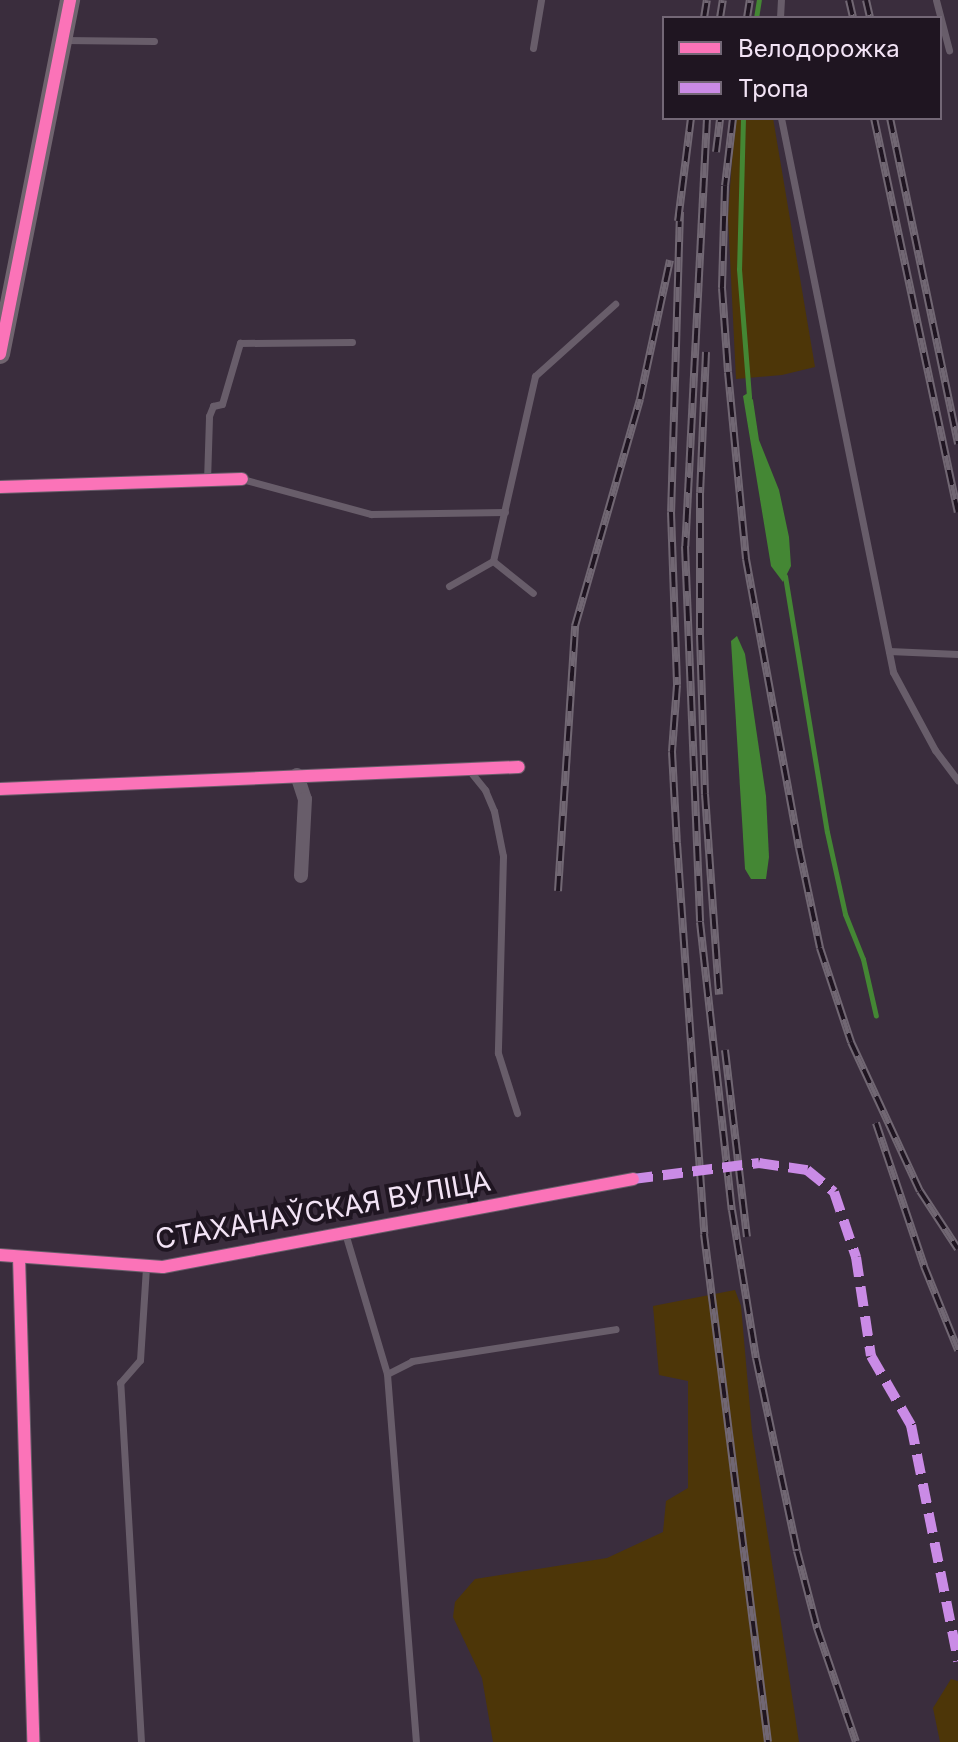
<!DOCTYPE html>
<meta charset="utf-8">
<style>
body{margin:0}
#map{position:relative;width:958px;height:1742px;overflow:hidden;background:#3a2d3d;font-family:Inter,sans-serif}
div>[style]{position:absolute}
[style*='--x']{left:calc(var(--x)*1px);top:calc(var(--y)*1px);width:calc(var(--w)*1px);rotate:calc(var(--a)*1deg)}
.green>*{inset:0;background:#4d3608}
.water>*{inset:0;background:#448734}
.stream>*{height:5px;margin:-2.5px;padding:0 2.5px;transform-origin:2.5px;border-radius:2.5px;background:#448734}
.lane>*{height:7px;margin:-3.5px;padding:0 3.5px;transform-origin:3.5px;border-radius:3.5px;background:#685d6a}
.street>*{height:14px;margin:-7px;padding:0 7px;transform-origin:7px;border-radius:7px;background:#685d6a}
.secondary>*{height:20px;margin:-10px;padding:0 10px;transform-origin:10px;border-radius:10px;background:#70646f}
.rail>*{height:8px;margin-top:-4px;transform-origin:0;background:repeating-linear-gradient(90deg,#1f1521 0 15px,#716773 0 30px);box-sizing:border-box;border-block:2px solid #716773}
.quiet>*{height:10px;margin-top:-5px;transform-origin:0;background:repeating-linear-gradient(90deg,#ca8be6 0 20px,transparent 0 30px)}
.cycleway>*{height:12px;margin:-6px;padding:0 6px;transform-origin:6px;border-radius:6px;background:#fb73b8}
span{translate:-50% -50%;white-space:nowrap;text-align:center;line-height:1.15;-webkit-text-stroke:8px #1f1521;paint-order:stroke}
.street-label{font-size:28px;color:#f2e3f5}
.legend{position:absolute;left:662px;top:16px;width:280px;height:104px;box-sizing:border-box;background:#1f1521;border:2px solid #736776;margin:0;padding:10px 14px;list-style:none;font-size:24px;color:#f2e3f5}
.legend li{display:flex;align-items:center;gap:16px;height:40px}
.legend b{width:40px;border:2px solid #736776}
</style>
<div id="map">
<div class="green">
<div style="clip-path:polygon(735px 118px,773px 118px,815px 367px,782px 375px,736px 379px,728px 217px)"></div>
<div style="clip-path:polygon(735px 1290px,741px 1306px,752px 1431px,799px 1742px,493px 1742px,482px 1678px,453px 1617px,455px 1602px,475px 1579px,607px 1558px,663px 1532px,666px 1501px,688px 1488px,688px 1381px,659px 1375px,653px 1306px)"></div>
<div style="clip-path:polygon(951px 1679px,958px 1681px,958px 1742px,940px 1742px,933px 1708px)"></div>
</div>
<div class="water">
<div style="clip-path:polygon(748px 393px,753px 400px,759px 440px,779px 490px,789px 537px,791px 566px,783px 582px,771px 566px,743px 396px)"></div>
<div style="clip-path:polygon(737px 636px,745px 654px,766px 796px,769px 857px,766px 879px,751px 879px,745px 869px,731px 641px)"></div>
</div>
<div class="stream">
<div style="--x:756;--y:18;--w:18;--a:-81"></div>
<div style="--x:743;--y:118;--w:151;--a:91.5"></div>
<div style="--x:739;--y:269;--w:128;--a:85.5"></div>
<div style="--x:785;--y:576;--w:259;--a:80.7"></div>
<div style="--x:827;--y:832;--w:84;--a:77.6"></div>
<div style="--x:845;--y:914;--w:48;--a:68.2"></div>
<div style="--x:863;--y:959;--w:58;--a:77.2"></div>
</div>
<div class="lane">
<div style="--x:936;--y:0;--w:52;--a:75.4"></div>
<div style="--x:780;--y:18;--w:18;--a:-87"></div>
<div style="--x:64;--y:40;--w:90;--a:0.6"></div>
<div style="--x:533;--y:48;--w:49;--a:-80.5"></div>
<div style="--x:781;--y:118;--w:565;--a:78.57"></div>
<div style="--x:893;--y:672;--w:89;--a:61.7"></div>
<div style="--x:935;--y:750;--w:38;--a:53"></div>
<div style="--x:242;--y:479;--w:134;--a:15.2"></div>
<div style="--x:371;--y:514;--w:134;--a:-0.9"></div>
<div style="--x:207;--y:481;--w:65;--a:-88.2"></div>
<div style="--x:209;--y:416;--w:11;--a:-68"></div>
<div style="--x:213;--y:406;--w:9;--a:-13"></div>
<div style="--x:222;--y:404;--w:64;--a:-73.6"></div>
<div style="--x:240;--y:343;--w:112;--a:-0.5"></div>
<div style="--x:493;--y:561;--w:51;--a:38.7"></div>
<div style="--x:449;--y:586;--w:51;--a:-29.6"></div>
<div style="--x:493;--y:561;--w:190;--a:-77.2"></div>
<div style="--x:535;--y:376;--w:108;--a:-42"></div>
<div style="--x:889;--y:651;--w:69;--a:2.5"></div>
<div style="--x:469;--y:770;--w:26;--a:51"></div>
<div style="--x:485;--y:790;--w:23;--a:67"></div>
<div style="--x:494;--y:811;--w:46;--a:78.7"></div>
<div style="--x:503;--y:856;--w:197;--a:91.5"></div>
<div style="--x:498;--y:1053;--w:63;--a:72.4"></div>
<div style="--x:345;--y:1233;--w:147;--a:73.4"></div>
<div style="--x:387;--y:1374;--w:28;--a:-27"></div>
<div style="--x:412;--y:1361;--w:206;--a:-8.9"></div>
<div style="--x:387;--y:1374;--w:369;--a:85.5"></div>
<div style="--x:141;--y:1742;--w:360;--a:-93.3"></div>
<div style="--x:120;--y:1383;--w:30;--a:-49"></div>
<div style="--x:140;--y:1360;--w:94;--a:-86.3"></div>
</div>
<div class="street">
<div style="--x:0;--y:487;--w:242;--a:-1.9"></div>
<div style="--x:297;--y:775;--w:25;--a:72"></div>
<div style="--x:305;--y:799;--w:77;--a:93"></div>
<div style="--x:0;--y:789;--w:519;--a:-2.43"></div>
<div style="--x:0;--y:1255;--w:163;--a:4.2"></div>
<div style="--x:163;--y:1267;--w:478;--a:-10.6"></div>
<div style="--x:19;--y:1257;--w:485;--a:88.3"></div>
</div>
<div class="secondary">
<div style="--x:0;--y:354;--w:361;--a:-78.8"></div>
</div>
<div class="rail">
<div style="--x:849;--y:0;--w:18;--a:77"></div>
<div style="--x:866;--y:0;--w:18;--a:77"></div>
<div style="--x:704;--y:18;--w:18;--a:-81"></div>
<div style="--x:720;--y:18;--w:18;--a:-81"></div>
<div style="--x:747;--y:18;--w:18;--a:-81"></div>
<div style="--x:707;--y:118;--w:429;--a:92.9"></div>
<div style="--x:685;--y:546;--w:376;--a:87.7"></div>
<div style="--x:700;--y:922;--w:290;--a:83.7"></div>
<div style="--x:732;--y:1210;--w:150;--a:80.8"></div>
<div style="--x:756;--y:1358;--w:197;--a:78"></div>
<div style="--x:797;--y:1551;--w:80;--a:75.4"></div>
<div style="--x:817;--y:1628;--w:120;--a:71.1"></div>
<div style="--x:733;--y:118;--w:68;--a:96.7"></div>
<div style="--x:725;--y:186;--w:102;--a:91.7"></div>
<div style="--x:722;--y:288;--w:84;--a:85.9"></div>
<div style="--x:728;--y:372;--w:188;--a:84.5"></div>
<div style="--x:746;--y:559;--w:294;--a:79.6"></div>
<div style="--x:799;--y:848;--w:102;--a:78.1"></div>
<div style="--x:820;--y:948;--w:99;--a:71.7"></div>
<div style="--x:851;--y:1042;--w:164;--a:65.2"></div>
<div style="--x:920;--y:1191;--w:69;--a:56.8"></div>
<div style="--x:874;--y:118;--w:403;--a:78"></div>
<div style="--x:890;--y:118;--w:333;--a:78.2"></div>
<div style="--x:716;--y:152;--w:34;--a:-83"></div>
<div style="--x:680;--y:212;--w:300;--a:91.7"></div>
<div style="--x:671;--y:512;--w:173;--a:88"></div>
<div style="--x:677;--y:685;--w:67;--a:94.3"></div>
<div style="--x:672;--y:752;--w:91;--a:86.9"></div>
<div style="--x:677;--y:843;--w:392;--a:86"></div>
<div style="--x:704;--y:1234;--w:512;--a:82.82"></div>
<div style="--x:678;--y:221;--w:104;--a:-82.8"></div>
<div style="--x:706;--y:352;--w:141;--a:92.4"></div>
<div style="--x:700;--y:493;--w:142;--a:90"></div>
<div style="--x:700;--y:635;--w:159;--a:88.2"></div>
<div style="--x:705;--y:794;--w:201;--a:86"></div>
<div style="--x:558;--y:891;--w:266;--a:-86.3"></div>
<div style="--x:575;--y:626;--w:236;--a:-74"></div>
<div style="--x:640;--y:399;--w:142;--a:-77.8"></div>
<div style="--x:725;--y:1050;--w:188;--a:83.3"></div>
<div style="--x:876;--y:1123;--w:151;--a:71.4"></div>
<div style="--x:924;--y:1266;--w:91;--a:68"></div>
</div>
<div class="quiet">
<div style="--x:633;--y:1179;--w:127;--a:-7.2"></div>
<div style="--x:759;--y:1163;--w:49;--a:8.3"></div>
<div style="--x:807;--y:1170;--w:35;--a:39"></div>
<div style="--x:834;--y:1192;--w:69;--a:71.3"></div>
<div style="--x:856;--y:1257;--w:100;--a:81.4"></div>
<div style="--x:871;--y:1356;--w:80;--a:59.9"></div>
<div style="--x:911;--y:1425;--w:241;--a:78.7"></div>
</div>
<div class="cycleway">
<div style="--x:0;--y:354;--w:361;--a:-78.8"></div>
<div style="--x:0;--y:487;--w:242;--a:-1.9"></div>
<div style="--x:0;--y:789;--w:519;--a:-2.43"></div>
<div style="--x:0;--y:1255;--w:163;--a:4.2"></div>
<div style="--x:163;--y:1267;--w:478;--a:-10.6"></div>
<div style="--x:19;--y:1257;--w:485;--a:88.3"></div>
</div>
<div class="street-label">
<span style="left:323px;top:1210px;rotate:-10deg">СТАХАНАЎСКАЯ ВУЛІЦА</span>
</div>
<ul class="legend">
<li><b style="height:10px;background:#fb73b8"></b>Велодорожка</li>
<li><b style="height:10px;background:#ca8be6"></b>Тропа</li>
</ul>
</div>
